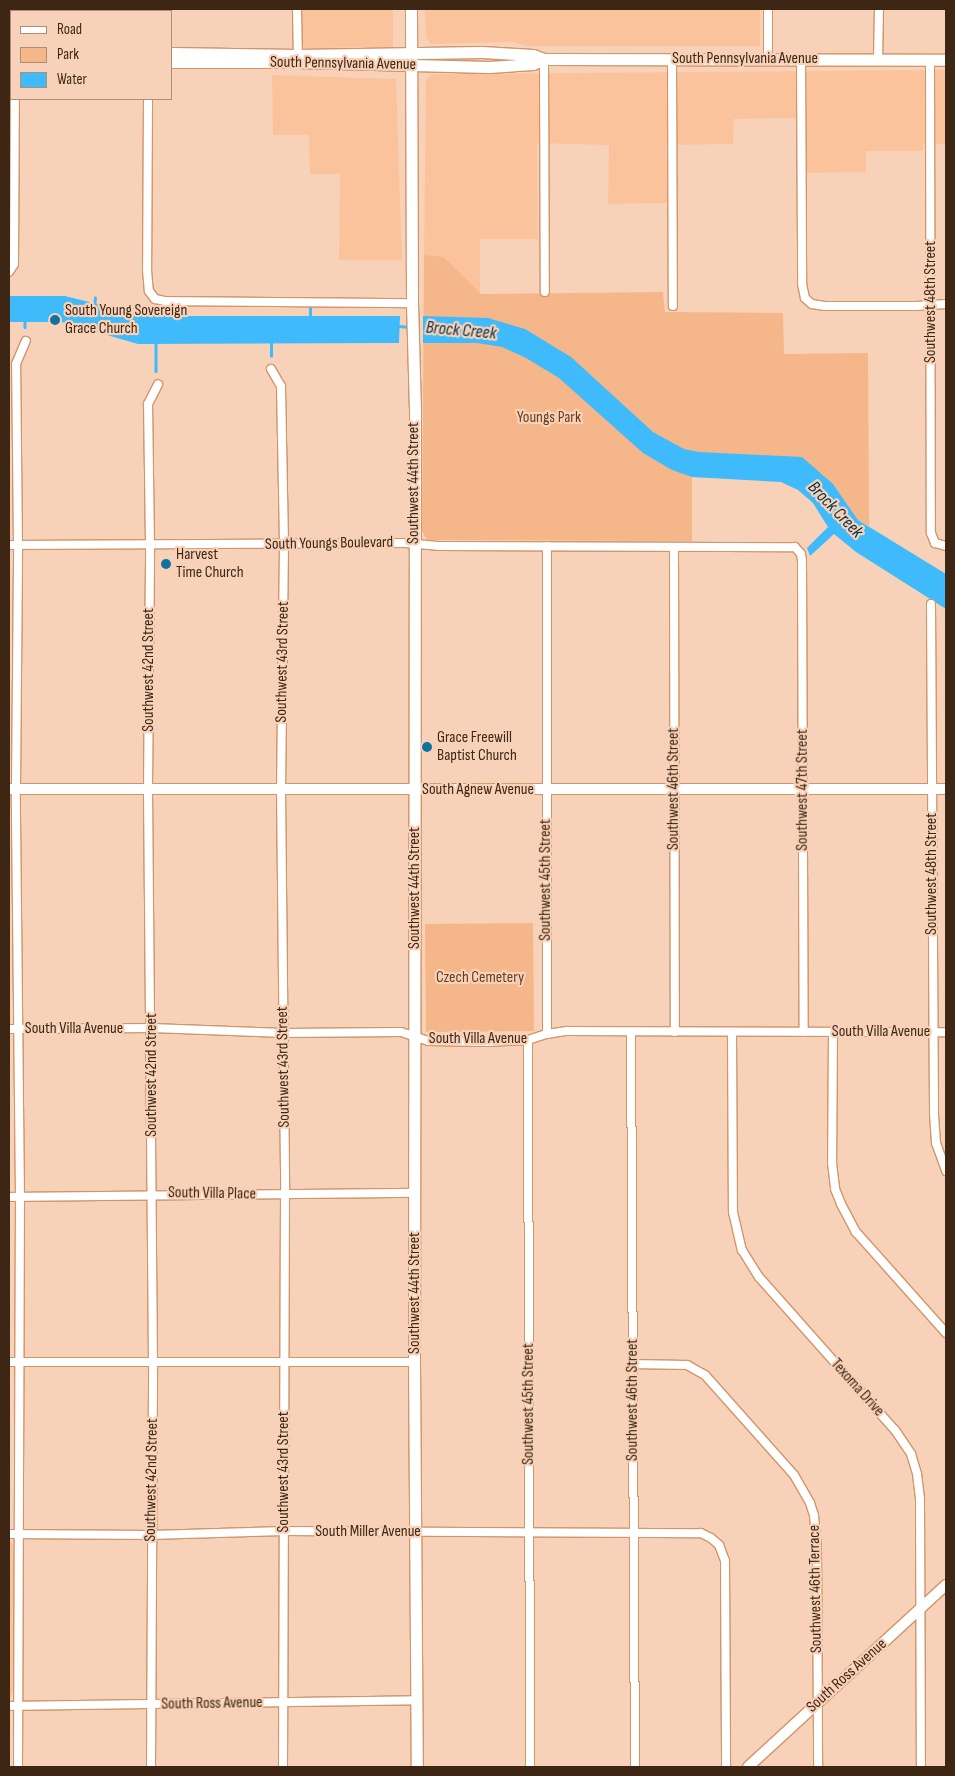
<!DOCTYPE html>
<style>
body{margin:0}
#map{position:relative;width:955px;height:1776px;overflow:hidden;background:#f8d2b8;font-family:"Sofia Sans Condensed",sans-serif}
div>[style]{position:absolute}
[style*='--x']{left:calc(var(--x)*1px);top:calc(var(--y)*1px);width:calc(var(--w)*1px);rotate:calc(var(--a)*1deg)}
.built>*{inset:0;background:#fbc39c}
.green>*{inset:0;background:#f5b689}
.water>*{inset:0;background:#3fbafb}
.stream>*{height:2.5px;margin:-1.25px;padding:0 1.25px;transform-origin:1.25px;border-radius:1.25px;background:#3fbafb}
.roads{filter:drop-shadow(1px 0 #d1956a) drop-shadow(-1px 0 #d1956a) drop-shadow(0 1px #d1956a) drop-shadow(0 -1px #d1956a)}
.minor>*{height:8px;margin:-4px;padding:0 4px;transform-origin:4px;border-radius:4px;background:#fff}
.tertiary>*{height:10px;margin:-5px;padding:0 5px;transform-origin:5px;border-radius:5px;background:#fff}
.secondary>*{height:11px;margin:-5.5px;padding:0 5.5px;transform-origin:5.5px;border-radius:5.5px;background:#fff}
.dots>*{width:14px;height:14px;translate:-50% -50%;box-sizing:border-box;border:2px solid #f8d2b8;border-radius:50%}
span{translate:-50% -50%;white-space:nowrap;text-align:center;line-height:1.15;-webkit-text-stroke:4.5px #f8d2b8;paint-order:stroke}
.street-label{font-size:16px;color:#3e2614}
.poi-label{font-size:16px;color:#3e2614}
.left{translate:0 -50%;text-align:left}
.park-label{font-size:16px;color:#653e22}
.water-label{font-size:18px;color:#00344d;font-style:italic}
.frame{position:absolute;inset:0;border:10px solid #3e2614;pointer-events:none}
.legend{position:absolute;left:10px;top:10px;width:162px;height:90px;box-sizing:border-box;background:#f8d2b8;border:1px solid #ae8d76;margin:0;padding:6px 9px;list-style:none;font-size:15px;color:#3e2614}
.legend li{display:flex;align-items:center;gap:10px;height:25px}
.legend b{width:25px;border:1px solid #ae8d76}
</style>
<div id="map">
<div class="built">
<div style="clip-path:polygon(301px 9px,393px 9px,393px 47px,304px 48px,301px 41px)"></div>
<div style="clip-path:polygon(425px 9px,760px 9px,760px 46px,525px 46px,513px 42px,431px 44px,426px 37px)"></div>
<div style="clip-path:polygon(946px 70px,946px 144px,923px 144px,923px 151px,866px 151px,866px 172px,797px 173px,796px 118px,734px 119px,733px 144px,666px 145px,667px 203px,608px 204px,609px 145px,537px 143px,538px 239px,480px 239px,480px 294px,444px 257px,424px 255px,426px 80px,431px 74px)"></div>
<div style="clip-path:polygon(272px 75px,396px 79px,402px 260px,339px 260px,340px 174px,310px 174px,309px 135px,273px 135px)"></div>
<div style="clip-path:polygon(9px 1540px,15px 1547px,15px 1689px,9px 1699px)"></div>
</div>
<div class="green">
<div style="clip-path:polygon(424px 255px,444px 257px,481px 294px,663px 292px,665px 312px,783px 313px,784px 354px,868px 353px,869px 526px,858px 520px,833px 484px,699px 452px,692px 477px,692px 541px,427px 540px,422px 531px)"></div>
<div style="clip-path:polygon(533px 923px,534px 1031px,426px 1032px,425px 924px)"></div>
</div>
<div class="water">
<div style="clip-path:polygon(9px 296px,65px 296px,101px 305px,127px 316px,400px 316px,399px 343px,138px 344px,62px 322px,9px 322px)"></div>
<div style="clip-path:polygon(423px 316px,488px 318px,525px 329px,571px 357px,653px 432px,684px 449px,699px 452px,802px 457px,833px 484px,858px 520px,946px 574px,946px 609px,856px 552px,834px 534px,810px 556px,807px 548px,828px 527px,813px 503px,798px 490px,781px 482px,692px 477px,672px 470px,643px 453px,559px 378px,526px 358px,502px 347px,477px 343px,423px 343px)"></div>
</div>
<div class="stream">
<div style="--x:94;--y:307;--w:9;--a:-84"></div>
<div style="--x:172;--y:307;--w:11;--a:90"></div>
<div style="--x:25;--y:318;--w:9;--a:90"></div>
<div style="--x:310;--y:319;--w:11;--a:-90"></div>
<div style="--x:398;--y:326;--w:12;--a:5"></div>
<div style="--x:156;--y:342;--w:29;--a:90"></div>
<div style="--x:271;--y:356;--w:16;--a:-90"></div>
</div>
<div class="roads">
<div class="minor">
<div style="--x:297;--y:9;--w:50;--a:88.9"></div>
<div style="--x:56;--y:11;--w:2;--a:-90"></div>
<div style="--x:167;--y:11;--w:2;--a:-90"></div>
<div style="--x:544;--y:59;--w:233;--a:89.8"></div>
<div style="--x:672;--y:59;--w:247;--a:89.8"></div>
<div style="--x:768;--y:59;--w:50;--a:-90"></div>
<div style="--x:801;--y:59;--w:225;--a:89.7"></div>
<div style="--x:802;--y:284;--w:14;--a:78"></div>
<div style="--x:805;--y:298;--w:9;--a:41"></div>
<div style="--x:812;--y:304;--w:13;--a:9"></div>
<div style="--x:825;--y:306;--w:91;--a:0"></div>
<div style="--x:916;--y:306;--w:30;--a:-4"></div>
<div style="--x:878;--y:60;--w:51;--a:-88.9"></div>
<div style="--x:930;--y:60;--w:473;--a:89.9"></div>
<div style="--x:931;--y:533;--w:11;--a:68"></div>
<div style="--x:935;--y:543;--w:11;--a:15"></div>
<div style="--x:148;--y:99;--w:171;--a:90.3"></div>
<div style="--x:147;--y:270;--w:21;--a:85"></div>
<div style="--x:149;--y:291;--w:10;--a:53"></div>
<div style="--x:155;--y:299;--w:10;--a:11"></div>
<div style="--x:165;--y:301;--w:247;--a:0.5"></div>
<div style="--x:9;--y:272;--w:9;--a:-58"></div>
<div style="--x:14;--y:264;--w:165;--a:-89.7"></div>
<div style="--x:271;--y:369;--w:20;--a:60"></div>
<div style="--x:281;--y:386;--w:159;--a:88.9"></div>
<div style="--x:284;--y:545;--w:244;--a:90.7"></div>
<div style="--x:281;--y:789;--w:406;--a:89.4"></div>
<div style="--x:285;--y:1195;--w:572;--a:90.2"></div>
<div style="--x:9;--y:545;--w:396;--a:-0.3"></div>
<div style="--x:405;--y:543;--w:33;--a:5"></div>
<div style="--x:438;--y:546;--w:357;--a:0.2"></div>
<div style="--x:795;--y:547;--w:9;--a:49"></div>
<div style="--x:801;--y:554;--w:7;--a:82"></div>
<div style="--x:802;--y:561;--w:471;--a:89.8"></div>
<div style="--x:674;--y:547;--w:485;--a:89.9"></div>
<div style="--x:931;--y:604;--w:510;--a:89.66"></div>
<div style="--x:934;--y:1114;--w:29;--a:86"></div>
<div style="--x:936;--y:1143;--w:30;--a:70"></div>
<div style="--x:9;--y:1029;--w:143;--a:-0.4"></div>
<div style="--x:152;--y:1028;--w:132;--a:2.2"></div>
<div style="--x:284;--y:1033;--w:117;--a:-0.5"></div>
<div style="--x:401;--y:1032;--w:29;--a:18"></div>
<div style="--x:429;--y:1041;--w:58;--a:1"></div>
<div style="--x:487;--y:1042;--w:41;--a:-2.8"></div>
<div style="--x:528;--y:1040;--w:20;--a:-18"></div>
<div style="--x:547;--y:1034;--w:20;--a:-9"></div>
<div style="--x:567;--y:1031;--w:379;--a:0.2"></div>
<div style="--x:631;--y:1032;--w:735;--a:89.69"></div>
<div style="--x:732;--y:1032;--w:180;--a:89.7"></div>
<div style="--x:733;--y:1212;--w:39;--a:77"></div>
<div style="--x:742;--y:1250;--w:32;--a:58"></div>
<div style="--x:759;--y:1277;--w:205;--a:48.4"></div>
<div style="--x:895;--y:1430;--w:29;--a:56"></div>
<div style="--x:911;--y:1454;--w:21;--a:73"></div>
<div style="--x:917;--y:1474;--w:26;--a:83"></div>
<div style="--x:920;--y:1500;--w:267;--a:89.8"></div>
<div style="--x:833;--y:1032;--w:131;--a:90.4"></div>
<div style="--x:832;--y:1163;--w:26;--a:83"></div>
<div style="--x:835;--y:1189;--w:16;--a:68"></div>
<div style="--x:841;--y:1204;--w:32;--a:62"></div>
<div style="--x:856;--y:1232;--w:135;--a:48.3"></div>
<div style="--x:547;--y:1034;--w:488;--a:-90"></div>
<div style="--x:528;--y:1040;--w:727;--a:89.84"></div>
<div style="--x:9;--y:1197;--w:407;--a:-0.6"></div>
<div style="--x:9;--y:1362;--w:405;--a:0"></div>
<div style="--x:632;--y:1364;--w:55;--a:1"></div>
<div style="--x:687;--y:1365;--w:21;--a:29"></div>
<div style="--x:705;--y:1375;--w:134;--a:48.3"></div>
<div style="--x:794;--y:1475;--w:32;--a:60"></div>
<div style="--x:810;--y:1503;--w:13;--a:72"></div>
<div style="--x:814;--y:1515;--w:34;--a:85"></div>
<div style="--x:817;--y:1549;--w:218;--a:89.7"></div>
<div style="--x:9;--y:1534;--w:142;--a:0.4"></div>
<div style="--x:151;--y:1535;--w:133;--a:-1.7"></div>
<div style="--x:284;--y:1531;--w:417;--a:0.3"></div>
<div style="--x:701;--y:1533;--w:11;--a:27"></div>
<div style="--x:711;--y:1538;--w:11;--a:41"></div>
<div style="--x:719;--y:1545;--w:17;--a:69"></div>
<div style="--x:725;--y:1561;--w:206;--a:89.7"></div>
<div style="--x:9;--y:1706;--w:407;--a:-0.8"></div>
<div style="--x:18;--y:1767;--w:570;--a:-89.8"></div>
<div style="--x:20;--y:1197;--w:408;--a:-90.6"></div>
<div style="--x:16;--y:789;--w:244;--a:-89.5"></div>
<div style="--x:18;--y:545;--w:181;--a:-90.6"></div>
<div style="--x:16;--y:364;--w:25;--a:-67"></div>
<div style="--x:151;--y:1767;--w:405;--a:-89.7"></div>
<div style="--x:153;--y:1362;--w:573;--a:-90.5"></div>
<div style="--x:148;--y:789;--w:244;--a:-89.5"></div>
<div style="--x:150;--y:545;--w:141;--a:-90.8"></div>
<div style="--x:148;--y:404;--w:22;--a:-63"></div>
</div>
<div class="tertiary">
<div style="--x:9;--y:789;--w:937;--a:0"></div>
<div style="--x:748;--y:1767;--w:269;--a:-42.6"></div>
</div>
<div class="secondary">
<div style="--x:411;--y:9;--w:294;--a:89.8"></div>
<div style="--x:412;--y:303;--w:108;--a:88.4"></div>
<div style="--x:415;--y:411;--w:951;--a:90.06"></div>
<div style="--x:414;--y:1362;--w:405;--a:89.6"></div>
<div style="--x:9;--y:53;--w:2;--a:0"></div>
<div style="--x:171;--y:53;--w:126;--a:0.9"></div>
<div style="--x:297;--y:55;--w:185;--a:-0.9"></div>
<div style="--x:482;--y:52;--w:51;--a:3.4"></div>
<div style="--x:533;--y:55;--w:12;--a:20"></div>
<div style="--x:544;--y:59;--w:402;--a:0.1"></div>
<div style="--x:9;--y:61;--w:2;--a:0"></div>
<div style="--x:171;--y:62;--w:127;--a:0"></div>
<div style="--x:298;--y:62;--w:191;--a:1.5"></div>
<div style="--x:489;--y:67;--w:44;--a:-3.9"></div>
<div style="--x:533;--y:64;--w:12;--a:-24"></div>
</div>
</div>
<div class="dots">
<div style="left:55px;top:320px;background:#10729f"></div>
<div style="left:166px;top:564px;background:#10729f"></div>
<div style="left:427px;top:747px;background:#10729f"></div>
</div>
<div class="street-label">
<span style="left:745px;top:59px">South Pennsylvania Avenue</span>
<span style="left:343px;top:64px;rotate:1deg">South Pennsylvania Avenue</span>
<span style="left:931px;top:302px;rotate:-90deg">Southwest 48th Street</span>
<span style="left:414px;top:483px;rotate:-90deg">Southwest 44th Street</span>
<span style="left:329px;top:544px;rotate:-1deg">South Youngs Boulevard</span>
<span style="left:283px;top:662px;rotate:-89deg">Southwest 43rd Street</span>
<span style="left:149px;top:670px;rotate:-90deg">Southwest 42nd Street</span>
<span style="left:674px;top:789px;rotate:-90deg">Southwest 46th Street</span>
<span style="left:478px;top:790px">South Agnew Avenue</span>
<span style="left:803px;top:790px;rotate:-90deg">Southwest 47th Street</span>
<span style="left:932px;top:874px;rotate:-90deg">Southwest 48th Street</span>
<span style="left:546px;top:880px;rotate:-90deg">Southwest 45th Street</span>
<span style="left:415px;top:888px;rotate:-90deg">Southwest 44th Street</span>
<span style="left:74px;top:1029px">South Villa Avenue</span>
<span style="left:881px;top:1032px">South Villa Avenue</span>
<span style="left:478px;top:1039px">South Villa Avenue</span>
<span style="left:284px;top:1067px;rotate:-91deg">Southwest 43rd Street</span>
<span style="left:152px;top:1075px;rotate:-90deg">Southwest 42nd Street</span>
<span style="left:212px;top:1194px;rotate:1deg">South Villa Place</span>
<span style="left:415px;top:1293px;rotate:-90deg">Southwest 44th Street</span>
<span style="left:857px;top:1388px;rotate:48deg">Texoma Drive</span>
<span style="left:633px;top:1400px;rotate:-90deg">Southwest 46th Street</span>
<span style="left:529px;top:1404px;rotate:-90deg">Southwest 45th Street</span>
<span style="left:284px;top:1472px;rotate:-90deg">Southwest 43rd Street</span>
<span style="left:152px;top:1480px;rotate:-89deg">Southwest 42nd Street</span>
<span style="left:368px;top:1532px">South Miller Avenue</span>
<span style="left:816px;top:1589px;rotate:-91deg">Southwest 46th Terrace</span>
<span style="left:847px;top:1676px;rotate:-42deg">South Ross Avenue</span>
<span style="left:212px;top:1704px;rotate:-1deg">South Ross Avenue</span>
</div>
<div class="poi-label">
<span class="left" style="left:65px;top:320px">South Young Sovereign<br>Grace Church</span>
<span class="left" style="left:176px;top:564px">Harvest<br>Time Church</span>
<span class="left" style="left:437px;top:747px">Grace Freewill<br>Baptist Church</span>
</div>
<div class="park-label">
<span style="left:549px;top:418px">Youngs Park</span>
<span style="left:480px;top:978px">Czech Cemetery</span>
</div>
<div class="water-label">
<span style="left:461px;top:331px;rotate:5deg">Brock Creek</span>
<span style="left:835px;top:510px;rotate:46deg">Brock Creek</span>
</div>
<div class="frame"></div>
<ul class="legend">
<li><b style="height:6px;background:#fff"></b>Road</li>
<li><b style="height:14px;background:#f5b689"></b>Park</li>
<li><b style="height:14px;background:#3fbafb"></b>Water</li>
</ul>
</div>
